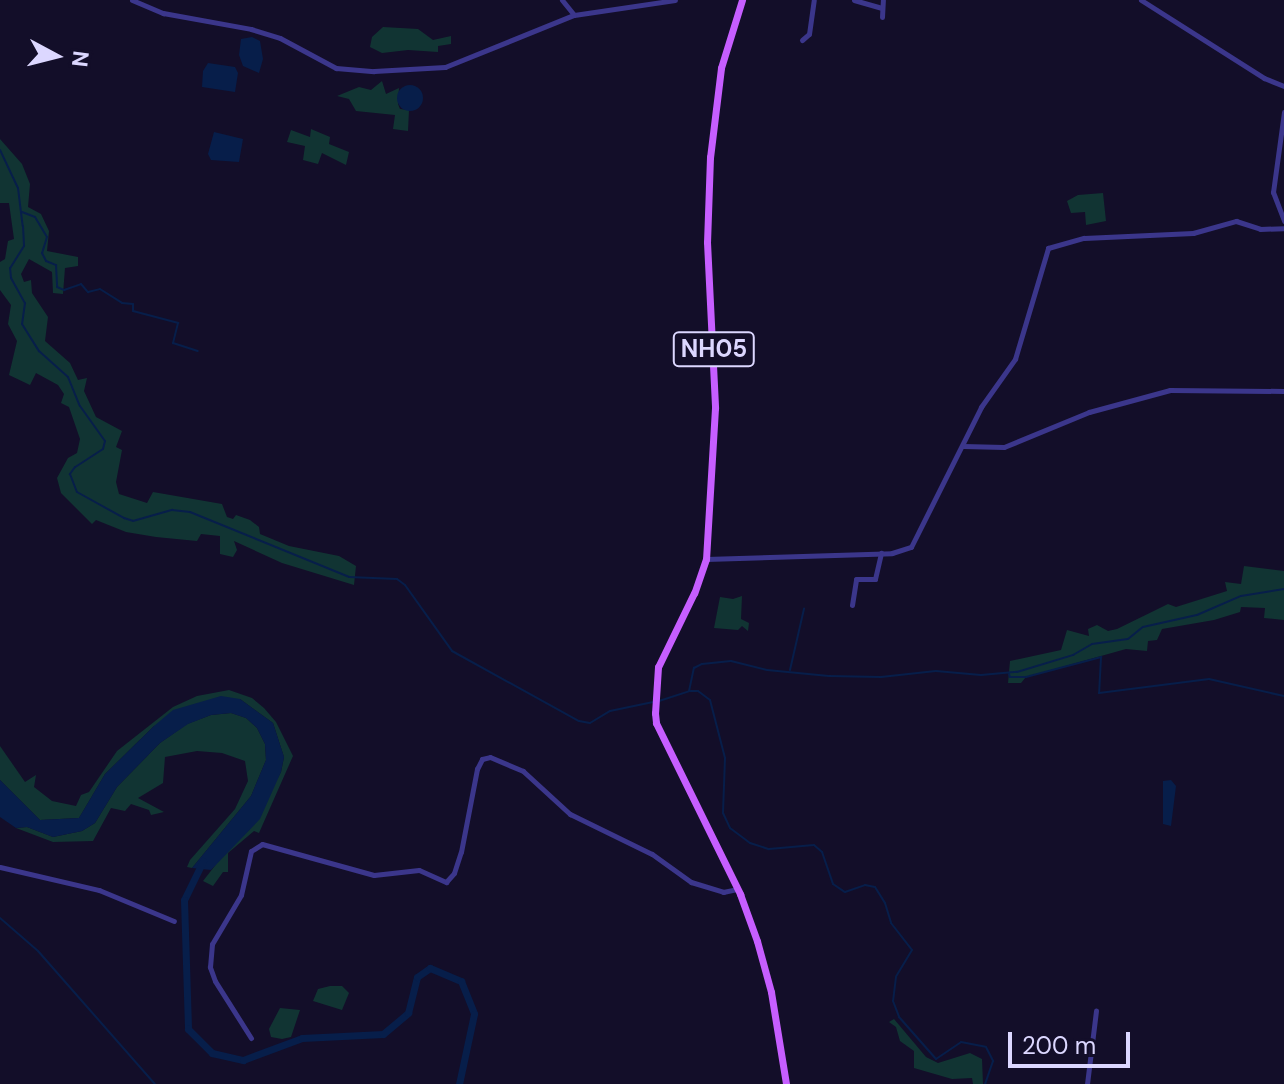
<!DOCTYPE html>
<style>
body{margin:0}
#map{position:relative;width:1284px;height:1084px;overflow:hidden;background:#130e29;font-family:"DM Sans",sans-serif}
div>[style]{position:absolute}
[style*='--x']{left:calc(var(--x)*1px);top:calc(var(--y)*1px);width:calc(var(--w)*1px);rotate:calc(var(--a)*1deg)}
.green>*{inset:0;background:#113433}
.water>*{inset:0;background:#071e4a}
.round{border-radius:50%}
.stream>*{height:2px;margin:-1px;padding:0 1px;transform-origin:1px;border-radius:1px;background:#071e4a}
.river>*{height:7px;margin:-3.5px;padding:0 3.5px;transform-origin:3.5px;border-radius:3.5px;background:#071e4a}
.minor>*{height:5px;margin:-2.5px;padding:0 2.5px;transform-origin:2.5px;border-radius:2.5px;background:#3b368b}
.major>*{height:7px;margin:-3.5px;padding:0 3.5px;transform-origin:3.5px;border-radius:3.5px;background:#c65eff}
span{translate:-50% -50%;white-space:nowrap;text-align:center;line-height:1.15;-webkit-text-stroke:8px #130e29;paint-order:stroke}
.shield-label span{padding:2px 6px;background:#130e29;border:2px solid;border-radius:6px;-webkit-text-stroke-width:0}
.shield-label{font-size:24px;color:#dcd7ff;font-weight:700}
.north{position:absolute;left:16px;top:16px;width:80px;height:80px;-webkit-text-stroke:6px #130e29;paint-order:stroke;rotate:97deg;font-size:22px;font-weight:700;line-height:32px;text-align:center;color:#dcd7ff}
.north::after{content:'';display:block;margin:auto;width:28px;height:36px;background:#dcd7ff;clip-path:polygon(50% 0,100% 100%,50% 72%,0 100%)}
.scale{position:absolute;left:1008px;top:1032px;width:122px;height:36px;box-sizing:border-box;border:4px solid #dcd7ff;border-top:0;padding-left:10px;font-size:24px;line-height:28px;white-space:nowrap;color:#dcd7ff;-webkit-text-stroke:6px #130e29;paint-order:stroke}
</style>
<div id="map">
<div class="green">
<div style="clip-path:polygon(383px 27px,418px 29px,433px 40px,451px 36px,451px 44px,438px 46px,438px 52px,408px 50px,382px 53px,370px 47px,372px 37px)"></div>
<div style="clip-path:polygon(382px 81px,386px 94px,399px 88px,398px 104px,400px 109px,409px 110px,408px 131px,393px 129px,395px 115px,356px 111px,349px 99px,337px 96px,359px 87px,371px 90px)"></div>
<div style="clip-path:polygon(311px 129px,330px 137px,329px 144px,349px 152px,346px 165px,322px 153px,318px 164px,303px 160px,305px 146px,287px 142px,291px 130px,310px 137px)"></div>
<div style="clip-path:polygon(0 139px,22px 164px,30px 184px,28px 207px,41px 214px,49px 231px,47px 251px,78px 257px,78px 266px,65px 268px,63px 294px,53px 293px,52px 272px,29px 259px,21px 274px,24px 282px,31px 280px,32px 293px,48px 317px,45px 341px,70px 363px,78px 380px,87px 378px,84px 391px,96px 417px,122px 431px,116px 447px,122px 450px,116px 482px,119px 494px,147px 503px,153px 492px,222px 504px,227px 517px,233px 519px,236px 515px,250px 520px,259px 527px,260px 534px,289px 546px,339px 556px,356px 566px,354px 585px,282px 563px,234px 541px,237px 550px,233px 557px,220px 554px,220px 536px,201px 534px,197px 541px,156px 537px,126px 532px,96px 520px,92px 524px,61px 493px,57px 478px,68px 458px,77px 453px,80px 439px,69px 407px,61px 403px,64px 394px,58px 385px,36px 373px,30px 385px,9px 375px,17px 341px,8px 324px,11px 305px,0 290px,0 262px,5px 259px,8px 241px,14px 239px,9px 203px,0 203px)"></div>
<div style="clip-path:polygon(1103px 193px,1106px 221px,1086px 225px,1085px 212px,1071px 213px,1067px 201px,1078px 195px)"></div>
<div style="clip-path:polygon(1244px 566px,1284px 571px,1284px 620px,1264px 618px,1265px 608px,1241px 607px,1240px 612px,1214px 620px,1162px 629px,1157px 640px,1148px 641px,1147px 651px,1126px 649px,1026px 677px,1021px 683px,1008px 683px,1010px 661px,1061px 650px,1067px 630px,1089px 636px,1088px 629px,1097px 625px,1108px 631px,1117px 629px,1168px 604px,1176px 607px,1227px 591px,1225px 582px,1241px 584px)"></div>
<div style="clip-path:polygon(742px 596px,741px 619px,749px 623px,748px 631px,742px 626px,738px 630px,714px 628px,720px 597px,733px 599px)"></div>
<div style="clip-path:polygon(229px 690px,252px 698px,264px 708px,276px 722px,293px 756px,259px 833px,254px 831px,228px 853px,228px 872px,223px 872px,213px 886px,203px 881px,228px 849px,249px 830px,281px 772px,284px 757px,273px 723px,240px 699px,154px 726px,105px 774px,79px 818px,40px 820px,0 780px,0 746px,25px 782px,36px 775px,34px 787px,52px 801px,76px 806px,81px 795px,89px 792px,117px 751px,173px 707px,197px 696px)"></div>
<div style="clip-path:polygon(231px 713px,246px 718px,257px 728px,265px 744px,266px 760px,251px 796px,192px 868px,187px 867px,190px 860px,235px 809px,248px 781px,245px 761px,222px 753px,197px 751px,165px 757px,163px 783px,138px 798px,164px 812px,151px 815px,149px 810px,131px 804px,125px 811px,111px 808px,93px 841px,53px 842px,16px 828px,27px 827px,53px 837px,82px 831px,95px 823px,117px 787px,160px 743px,187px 724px,211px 715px)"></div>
<div style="clip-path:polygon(330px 986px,342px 986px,349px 993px,342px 1010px,313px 1001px,318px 989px)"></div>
<div style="clip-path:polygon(280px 1008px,300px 1010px,291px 1037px,282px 1039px,271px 1037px,269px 1029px)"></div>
<div style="clip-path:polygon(894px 1019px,926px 1057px,938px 1063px,970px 1053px,982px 1059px,983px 1084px,973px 1084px,972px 1078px,952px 1079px,914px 1068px,914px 1051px,900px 1041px,896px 1027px,889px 1022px)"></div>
</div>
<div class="water">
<div style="clip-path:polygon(252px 37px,260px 41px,263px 59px,259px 73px,243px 66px,239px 55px,241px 39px)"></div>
<div style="clip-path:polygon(208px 63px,235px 67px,238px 73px,235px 92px,202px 87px,203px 71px)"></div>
<div class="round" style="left:397px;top:85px;width:26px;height:26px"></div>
<div style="clip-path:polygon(214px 132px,243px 139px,239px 162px,211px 160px,208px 154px)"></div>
<div style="clip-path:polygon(221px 696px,240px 699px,273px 723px,284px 757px,281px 772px,260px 819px,211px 870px,192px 868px,251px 796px,266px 760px,265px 744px,257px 728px,246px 718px,231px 713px,211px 715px,188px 724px,160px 743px,117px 787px,95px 823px,82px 831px,53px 837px,27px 827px,16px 828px,0 817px,0 780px,40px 820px,79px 818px,105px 774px,154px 726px,173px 710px)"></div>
<div style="clip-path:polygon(1171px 780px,1176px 786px,1171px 826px,1163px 824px,1163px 781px)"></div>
</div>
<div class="stream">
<div style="--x:0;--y:150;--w:42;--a:64.7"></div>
<div style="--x:18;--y:188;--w:38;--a:83"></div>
<div style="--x:23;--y:226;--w:20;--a:87"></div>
<div style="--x:24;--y:246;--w:26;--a:122"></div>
<div style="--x:10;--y:268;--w:10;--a:84"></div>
<div style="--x:11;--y:278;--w:29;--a:61"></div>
<div style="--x:25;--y:303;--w:21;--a:98"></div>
<div style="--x:22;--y:324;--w:32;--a:58"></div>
<div style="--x:39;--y:351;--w:39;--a:42"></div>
<div style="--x:68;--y:377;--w:31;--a:68"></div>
<div style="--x:80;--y:406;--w:43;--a:54.5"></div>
<div style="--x:105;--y:441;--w:8;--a:104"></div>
<div style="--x:103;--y:449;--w:33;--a:147"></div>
<div style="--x:75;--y:467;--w:9;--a:126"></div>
<div style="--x:70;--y:474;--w:19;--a:69"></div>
<div style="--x:77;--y:492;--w:54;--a:29"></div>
<div style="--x:124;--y:518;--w:9;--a:18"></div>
<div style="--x:133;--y:521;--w:41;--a:-15.8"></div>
<div style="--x:172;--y:510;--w:18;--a:6"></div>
<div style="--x:190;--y:512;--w:172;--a:22.2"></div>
<div style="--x:349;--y:577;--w:48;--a:2.4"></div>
<div style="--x:397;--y:579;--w:10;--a:37"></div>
<div style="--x:405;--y:585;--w:81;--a:54.5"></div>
<div style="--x:452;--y:651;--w:145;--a:28.9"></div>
<div style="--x:579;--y:721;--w:11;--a:10"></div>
<div style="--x:590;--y:723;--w:23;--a:-31"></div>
<div style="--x:610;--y:711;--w:44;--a:-11.8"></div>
<div style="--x:22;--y:212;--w:14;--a:21"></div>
<div style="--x:35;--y:217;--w:23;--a:59"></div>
<div style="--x:47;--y:237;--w:17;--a:107"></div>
<div style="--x:42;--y:253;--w:9;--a:63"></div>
<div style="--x:46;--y:261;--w:11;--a:22"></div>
<div style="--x:56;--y:265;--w:22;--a:87"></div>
<div style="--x:57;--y:287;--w:8;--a:23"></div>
<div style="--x:64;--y:290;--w:18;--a:-19"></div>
<div style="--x:81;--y:284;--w:11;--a:49"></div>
<div style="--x:88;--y:292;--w:12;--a:-14"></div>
<div style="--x:100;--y:289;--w:26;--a:32"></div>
<div style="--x:122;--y:303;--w:11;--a:5"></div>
<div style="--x:133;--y:304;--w:7;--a:90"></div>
<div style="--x:133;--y:311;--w:47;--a:14.9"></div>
<div style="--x:178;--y:323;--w:21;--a:104"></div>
<div style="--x:173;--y:343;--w:26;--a:18"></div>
<div style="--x:790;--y:670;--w:63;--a:-77.1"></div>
<div style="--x:1009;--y:674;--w:3;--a:72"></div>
<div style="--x:1010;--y:677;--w:16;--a:0"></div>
<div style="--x:1026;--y:677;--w:78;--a:-14.9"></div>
<div style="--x:1101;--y:657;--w:36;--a:93"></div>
<div style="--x:1099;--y:693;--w:111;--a:-7.3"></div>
<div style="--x:1209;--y:679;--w:77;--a:12.8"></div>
<div style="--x:689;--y:691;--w:9;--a:0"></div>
<div style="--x:698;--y:691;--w:15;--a:37"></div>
<div style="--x:710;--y:700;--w:60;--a:75.5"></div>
<div style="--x:725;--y:758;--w:55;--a:92.1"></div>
<div style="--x:723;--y:813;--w:17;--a:65"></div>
<div style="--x:730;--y:828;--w:25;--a:37"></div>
<div style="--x:750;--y:843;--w:20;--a:18"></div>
<div style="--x:769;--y:849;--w:45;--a:-5.1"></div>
<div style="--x:814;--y:845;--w:11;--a:41"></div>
<div style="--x:822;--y:852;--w:34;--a:71"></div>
<div style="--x:833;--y:884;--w:14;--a:34"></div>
<div style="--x:845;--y:892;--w:21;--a:-19"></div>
<div style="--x:865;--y:885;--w:10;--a:11"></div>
<div style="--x:875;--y:887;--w:19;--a:58"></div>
<div style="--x:885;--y:903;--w:21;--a:73"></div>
<div style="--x:891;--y:923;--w:34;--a:52"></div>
<div style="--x:912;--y:950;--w:31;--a:121"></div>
<div style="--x:896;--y:977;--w:24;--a:97"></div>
<div style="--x:893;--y:1001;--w:17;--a:69"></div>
<div style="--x:899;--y:1017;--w:56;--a:48.6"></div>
<div style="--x:936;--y:1059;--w:30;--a:-34"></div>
<div style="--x:961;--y:1042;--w:25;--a:11"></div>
<div style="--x:986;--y:1047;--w:16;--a:63"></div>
<div style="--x:993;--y:1061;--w:24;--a:109"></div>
<div style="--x:659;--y:701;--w:32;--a:-18"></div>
<div style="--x:689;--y:691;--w:24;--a:-78"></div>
<div style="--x:694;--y:668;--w:9;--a:-27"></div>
<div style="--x:702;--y:664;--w:29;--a:-6"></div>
<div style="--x:731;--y:661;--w:37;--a:14"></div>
<div style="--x:767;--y:670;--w:62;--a:5.5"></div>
<div style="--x:829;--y:676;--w:52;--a:1.1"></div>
<div style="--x:881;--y:677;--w:55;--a:-6.2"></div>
<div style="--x:936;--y:671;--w:45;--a:5.1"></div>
<div style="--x:981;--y:675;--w:36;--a:-5"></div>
<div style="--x:1017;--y:672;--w:59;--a:-16.9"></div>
<div style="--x:1073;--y:655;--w:22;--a:-30"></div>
<div style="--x:1092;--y:644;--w:36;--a:-8"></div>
<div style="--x:1128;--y:639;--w:19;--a:-39"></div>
<div style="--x:1143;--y:627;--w:55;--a:-12.5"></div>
<div style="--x:1197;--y:615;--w:48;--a:-23.4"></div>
<div style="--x:1241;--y:596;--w:44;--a:-9.2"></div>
<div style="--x:0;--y:918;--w:50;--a:41"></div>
<div style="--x:38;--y:951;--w:177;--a:48.7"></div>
</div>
<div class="river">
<div style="--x:203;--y:861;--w:43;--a:116"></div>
<div style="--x:184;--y:900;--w:129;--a:88.2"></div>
<div style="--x:188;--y:1029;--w:34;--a:45"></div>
<div style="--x:212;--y:1053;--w:32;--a:13"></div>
<div style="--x:243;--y:1060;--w:63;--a:-20.4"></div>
<div style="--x:302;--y:1038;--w:81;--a:-2.8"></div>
<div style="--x:383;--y:1034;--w:33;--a:-40"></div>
<div style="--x:408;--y:1013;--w:37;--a:-76"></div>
<div style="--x:417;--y:977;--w:16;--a:-35"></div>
<div style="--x:430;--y:968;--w:34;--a:23"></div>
<div style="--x:461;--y:981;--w:35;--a:68"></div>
<div style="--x:474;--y:1014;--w:72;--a:102.1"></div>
</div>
<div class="minor">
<div style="--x:132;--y:0;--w:34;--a:23"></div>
<div style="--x:163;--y:13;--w:89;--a:10.3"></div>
<div style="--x:251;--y:29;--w:30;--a:17"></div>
<div style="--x:280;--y:38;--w:64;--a:28.2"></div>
<div style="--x:336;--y:68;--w:38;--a:5"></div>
<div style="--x:374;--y:71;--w:71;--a:-3.2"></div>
<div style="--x:445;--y:67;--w:139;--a:-22"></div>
<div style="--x:574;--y:15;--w:102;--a:-8.4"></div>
<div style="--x:562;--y:0;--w:19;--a:51"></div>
<div style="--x:854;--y:0;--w:29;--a:16"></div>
<div style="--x:1141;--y:0;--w:146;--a:32.4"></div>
<div style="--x:1264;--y:78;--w:22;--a:22"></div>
<div style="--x:882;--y:17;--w:17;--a:-87"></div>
<div style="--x:802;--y:40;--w:9;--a:-41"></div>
<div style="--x:809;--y:34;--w:34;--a:-82"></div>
<div style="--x:1284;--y:112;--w:81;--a:97.8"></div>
<div style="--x:1273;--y:192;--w:31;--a:69"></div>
<div style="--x:963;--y:446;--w:41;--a:1.4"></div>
<div style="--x:1004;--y:447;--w:92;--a:-22.4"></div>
<div style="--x:1089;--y:412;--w:84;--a:-15.2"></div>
<div style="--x:1170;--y:390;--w:114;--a:0.5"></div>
<div style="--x:706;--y:559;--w:186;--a:-1.8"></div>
<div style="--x:892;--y:553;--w:20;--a:-18"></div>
<div style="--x:911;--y:547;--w:157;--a:-63.4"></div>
<div style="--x:981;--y:407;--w:59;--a:-54.7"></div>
<div style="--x:1015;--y:359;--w:116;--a:-73.4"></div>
<div style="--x:1048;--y:248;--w:37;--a:-16"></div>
<div style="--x:1084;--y:238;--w:109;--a:-2.6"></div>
<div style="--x:1193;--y:233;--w:45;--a:-15.6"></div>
<div style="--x:1236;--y:221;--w:25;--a:18"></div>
<div style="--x:1260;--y:229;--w:24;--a:-2"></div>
<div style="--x:852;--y:605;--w:26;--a:-81"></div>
<div style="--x:856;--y:579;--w:19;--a:0"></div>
<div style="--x:875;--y:579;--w:27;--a:-77"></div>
<div style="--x:0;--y:867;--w:102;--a:13.1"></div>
<div style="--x:99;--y:890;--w:81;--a:22.5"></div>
<div style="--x:251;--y:1038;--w:67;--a:-122.3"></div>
<div style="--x:215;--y:981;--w:15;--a:-110"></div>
<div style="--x:210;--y:967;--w:23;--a:-85"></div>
<div style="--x:212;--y:944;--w:57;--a:-59.4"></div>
<div style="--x:241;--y:895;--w:45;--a:-77.2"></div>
<div style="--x:251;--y:851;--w:13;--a:-32"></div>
<div style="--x:262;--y:844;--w:116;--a:15.5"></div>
<div style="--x:374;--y:875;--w:45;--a:-6.3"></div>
<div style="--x:419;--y:870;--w:30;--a:24"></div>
<div style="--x:446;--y:882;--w:12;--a:-48"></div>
<div style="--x:454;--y:873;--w:22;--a:-72"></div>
<div style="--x:461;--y:852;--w:85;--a:-79.1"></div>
<div style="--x:477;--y:769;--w:11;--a:-63"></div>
<div style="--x:482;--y:759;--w:8;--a:-14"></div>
<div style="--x:490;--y:757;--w:36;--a:23"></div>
<div style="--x:523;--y:771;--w:64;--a:42.5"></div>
<div style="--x:570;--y:814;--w:91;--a:26"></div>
<div style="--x:652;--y:854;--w:48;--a:35.7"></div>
<div style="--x:691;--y:882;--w:34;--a:17"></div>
<div style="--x:723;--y:892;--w:14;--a:-12"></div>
<div style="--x:1087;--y:1084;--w:74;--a:-83"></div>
</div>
<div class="major">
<div style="--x:742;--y:0;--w:71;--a:107.2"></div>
<div style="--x:721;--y:68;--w:90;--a:97"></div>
<div style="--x:710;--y:157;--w:85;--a:92"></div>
<div style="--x:707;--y:242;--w:166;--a:87.2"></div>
<div style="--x:715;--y:408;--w:151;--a:93.4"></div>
<div style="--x:706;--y:559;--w:36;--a:109"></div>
<div style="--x:694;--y:593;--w:82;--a:115.9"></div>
<div style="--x:658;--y:667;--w:46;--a:93.7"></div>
<div style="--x:655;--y:713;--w:10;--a:84"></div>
<div style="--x:656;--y:723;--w:191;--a:63.8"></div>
<div style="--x:740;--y:894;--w:50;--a:70.1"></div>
<div style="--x:757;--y:941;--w:53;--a:74.6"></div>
<div style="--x:771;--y:992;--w:93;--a:80.7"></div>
</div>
<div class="shield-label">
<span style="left:714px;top:349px">NH05</span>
</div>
<div class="north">N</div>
<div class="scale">200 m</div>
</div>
